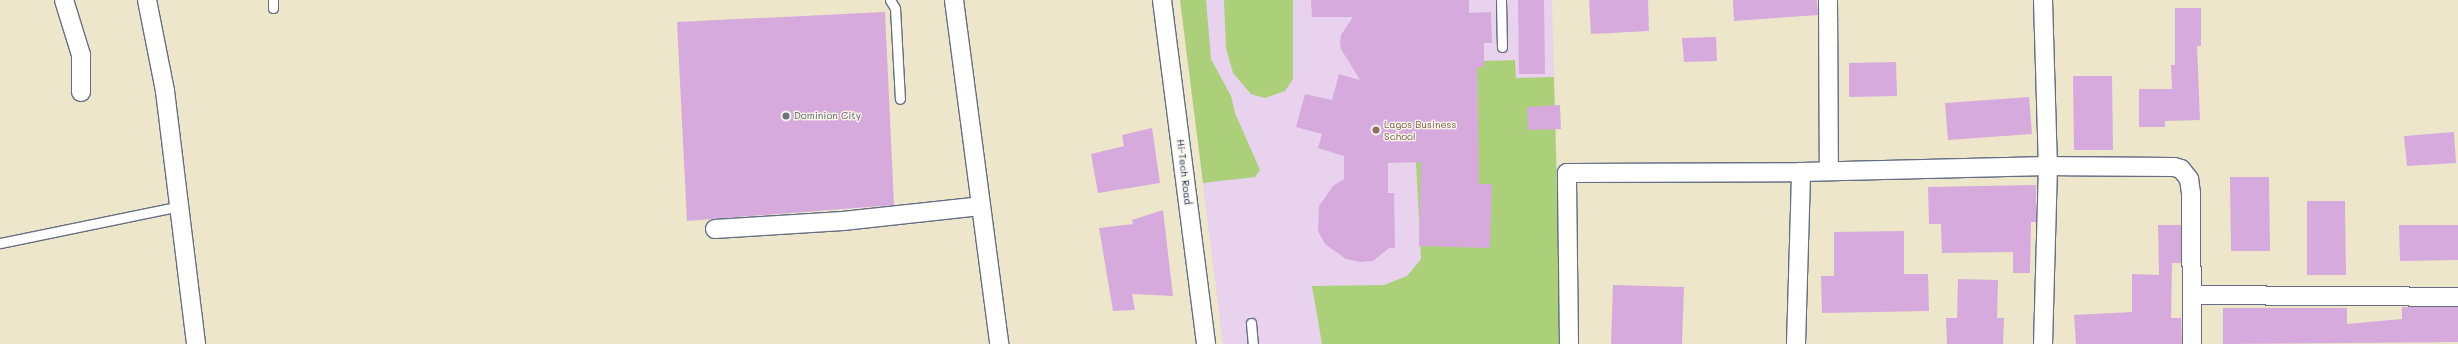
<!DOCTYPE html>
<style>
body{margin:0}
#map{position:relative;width:2458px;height:344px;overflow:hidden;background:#ede6ca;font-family:Mali,sans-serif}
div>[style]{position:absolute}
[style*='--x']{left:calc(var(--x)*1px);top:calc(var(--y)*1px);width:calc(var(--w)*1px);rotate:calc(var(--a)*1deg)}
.built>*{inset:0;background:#e8d2ee}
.green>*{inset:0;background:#acd079}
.building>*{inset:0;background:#d7aadd}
.roads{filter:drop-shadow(1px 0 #646f84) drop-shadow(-1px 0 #646f84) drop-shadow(0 1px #646f84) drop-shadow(0 -1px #646f84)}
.lane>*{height:9px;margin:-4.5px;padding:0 4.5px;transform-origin:4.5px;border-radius:4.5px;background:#fff}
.street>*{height:18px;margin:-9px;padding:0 9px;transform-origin:9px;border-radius:9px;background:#fff}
.dots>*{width:11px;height:11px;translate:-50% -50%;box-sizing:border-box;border:2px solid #f7f3e8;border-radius:50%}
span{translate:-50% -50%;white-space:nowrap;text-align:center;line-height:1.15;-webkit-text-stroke:3px #f7f3e8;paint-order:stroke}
.worship-label{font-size:10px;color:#5b616d}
.left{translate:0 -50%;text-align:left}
.education-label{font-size:10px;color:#785e54}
.street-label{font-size:10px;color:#1b2f5e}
</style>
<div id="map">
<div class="built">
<div style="clip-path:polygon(1180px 0,1552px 0,1561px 344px,1223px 344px)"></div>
</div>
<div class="green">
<div style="clip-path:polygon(1180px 0,1206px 0,1211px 59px,1231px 96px,1235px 113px,1260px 170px,1255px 177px,1203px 183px)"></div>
<div style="clip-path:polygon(1224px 0,1293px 0,1293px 79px,1285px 91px,1265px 98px,1251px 94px,1233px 73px,1226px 48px)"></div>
<div style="clip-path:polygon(1515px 60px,1516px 78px,1554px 77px,1561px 344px,1322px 344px,1312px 286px,1384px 285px,1407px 276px,1421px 259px,1416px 162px,1478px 161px,1477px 67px,1484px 67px,1484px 61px)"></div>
</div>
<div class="building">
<div style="clip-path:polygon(1311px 0,1469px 0,1469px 13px,1491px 12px,1492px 43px,1484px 43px,1484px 67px,1477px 67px,1479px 184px,1492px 184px,1490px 248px,1419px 246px,1421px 162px,1388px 163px,1388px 193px,1394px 193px,1395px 248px,1389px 248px,1373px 261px,1360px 262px,1346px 259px,1325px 244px,1318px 231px,1319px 206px,1333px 186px,1344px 179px,1344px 156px,1318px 148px,1322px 134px,1296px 127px,1305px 94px,1332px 100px,1339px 74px,1360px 80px,1341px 49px,1340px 43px,1341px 35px,1353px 17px,1312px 17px)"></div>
<div style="clip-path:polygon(1518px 0,1544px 0,1545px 74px,1519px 74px)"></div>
<div style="clip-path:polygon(1589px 0,1648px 0,1649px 31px,1591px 34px)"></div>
<div style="clip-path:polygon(1733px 0,1817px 0,1818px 15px,1734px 21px)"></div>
<div style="clip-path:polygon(2175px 8px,2201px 8px,2201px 46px,2197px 46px,2200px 120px,2165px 121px,2165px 127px,2139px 127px,2139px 89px,2172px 89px,2171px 65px,2175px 65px)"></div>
<div style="clip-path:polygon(885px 12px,894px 205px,687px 221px,677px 22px)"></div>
<div style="clip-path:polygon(1716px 37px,1717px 61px,1684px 62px,1682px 38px)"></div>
<div style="clip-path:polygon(1896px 62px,1897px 96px,1849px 97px,1849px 63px)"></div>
<div style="clip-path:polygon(2073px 76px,2112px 76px,2113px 150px,2074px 150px)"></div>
<div style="clip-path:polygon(2029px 97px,2032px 134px,1948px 140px,1945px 103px)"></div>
<div style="clip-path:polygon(1560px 105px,1561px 129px,1528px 130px,1527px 107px)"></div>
<div style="clip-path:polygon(1152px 128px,1160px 183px,1098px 193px,1091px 154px,1124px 146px,1122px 135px)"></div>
<div style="clip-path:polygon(2454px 132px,2456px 163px,2407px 166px,2404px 136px)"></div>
<div style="clip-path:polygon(2230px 177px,2269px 177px,2270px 251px,2231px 251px)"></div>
<div style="clip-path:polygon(2036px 185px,2036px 222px,2031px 222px,2030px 273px,2013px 273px,2013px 252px,1942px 253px,1941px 224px,1929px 224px,1928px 187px)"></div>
<div style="clip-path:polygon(2307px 201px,2345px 201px,2346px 275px,2307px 275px)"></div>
<div style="clip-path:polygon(1163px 210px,1173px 296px,1132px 294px,1135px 310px,1113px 311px,1099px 228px,1133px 224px,1132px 220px)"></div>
<div style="clip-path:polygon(2158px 225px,2181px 225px,2181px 263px,2172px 263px,2171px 318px,2181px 318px,2182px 344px,2076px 344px,2074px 315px,2132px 312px,2132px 274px,2159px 275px)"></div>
<div style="clip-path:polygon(2399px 225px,2458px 225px,2458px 260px,2400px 261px)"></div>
<div style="clip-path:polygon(1904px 231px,1904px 274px,1928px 274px,1929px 311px,1822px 313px,1821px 276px,1834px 276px,1834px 232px)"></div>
<div style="clip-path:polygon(1958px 279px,1998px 280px,1997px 318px,2004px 318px,2003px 344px,1947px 344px,1946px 318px,1957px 318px)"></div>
<div style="clip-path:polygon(1613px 285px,1684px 287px,1682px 344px,1611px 344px)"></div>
<div style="clip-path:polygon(2402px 307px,2458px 307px,2458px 342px,2223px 344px,2223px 308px,2347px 308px,2347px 324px,2402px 319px)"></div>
</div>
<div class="roads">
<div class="lane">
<div style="--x:890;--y:0;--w:9;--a:58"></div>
<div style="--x:895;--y:8;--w:91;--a:86.9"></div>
<div style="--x:1501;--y:0;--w:47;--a:88.8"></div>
<div style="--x:273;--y:8;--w:8;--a:-90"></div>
<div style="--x:0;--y:243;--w:184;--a:-11.6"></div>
<div style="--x:1251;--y:323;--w:21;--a:85"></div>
</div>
<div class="street">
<div style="--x:64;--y:0;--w:58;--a:72.8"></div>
<div style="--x:81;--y:55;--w:37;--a:90"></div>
<div style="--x:147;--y:0;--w:93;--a:78.8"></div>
<div style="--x:165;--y:91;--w:255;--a:83"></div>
<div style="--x:954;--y:0;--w:347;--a:82.5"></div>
<div style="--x:1162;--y:0;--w:347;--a:82.7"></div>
<div style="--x:1828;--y:0;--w:171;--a:89.7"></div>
<div style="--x:2043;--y:0;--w:166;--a:88.3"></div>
<div style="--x:2048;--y:166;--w:178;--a:91.6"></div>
<div style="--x:715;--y:229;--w:128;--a:-3.6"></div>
<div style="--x:843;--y:221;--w:138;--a:-6.2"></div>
<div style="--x:2192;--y:295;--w:266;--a:0.4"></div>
<div style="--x:1569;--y:344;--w:171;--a:-90.7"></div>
<div style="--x:1567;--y:173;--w:234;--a:-0.2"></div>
<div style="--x:1801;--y:172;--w:247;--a:-1.4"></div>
<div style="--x:2048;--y:166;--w:126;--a:0.5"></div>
<div style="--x:2174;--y:167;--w:7;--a:16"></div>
<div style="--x:2181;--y:169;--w:13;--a:51"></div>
<div style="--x:2189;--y:179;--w:14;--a:82"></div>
<div style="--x:2191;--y:193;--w:151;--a:89.6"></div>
<div style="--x:1796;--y:344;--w:172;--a:-88.3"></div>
</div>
</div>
<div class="dots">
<div style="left:786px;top:116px;background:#6b7280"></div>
<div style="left:1376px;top:130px;background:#8d6e63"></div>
</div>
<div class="worship-label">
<span class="left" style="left:794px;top:116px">Dominion City</span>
</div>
<div class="education-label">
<span class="left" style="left:1384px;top:130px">Lagos Business<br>School</span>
</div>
<div class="street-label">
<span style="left:1184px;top:172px;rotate:83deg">Hi-Tech Road</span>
</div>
</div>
